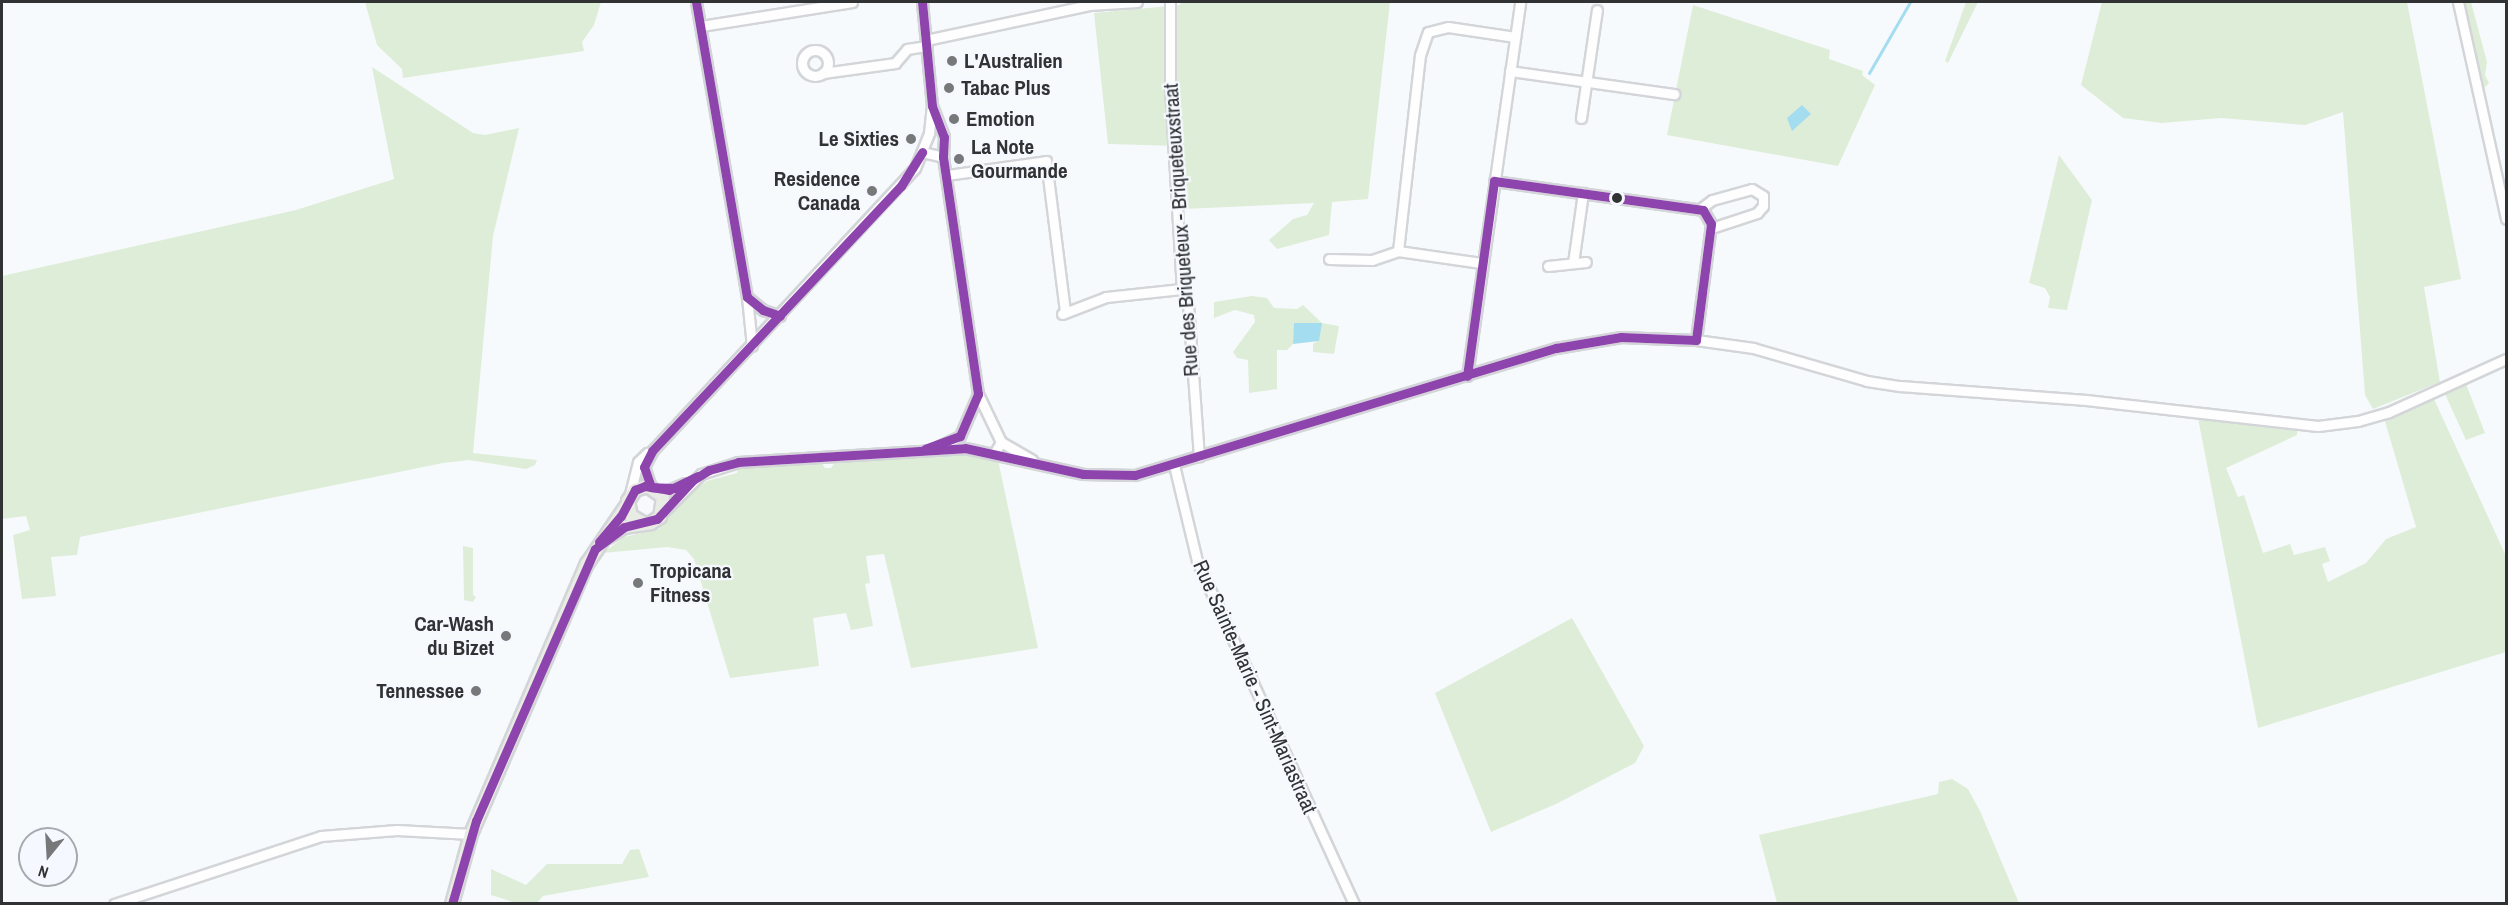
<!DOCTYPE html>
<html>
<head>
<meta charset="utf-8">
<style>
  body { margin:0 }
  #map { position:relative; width:2508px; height:905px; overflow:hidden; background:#f7fafd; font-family:"Archivo Narrow",sans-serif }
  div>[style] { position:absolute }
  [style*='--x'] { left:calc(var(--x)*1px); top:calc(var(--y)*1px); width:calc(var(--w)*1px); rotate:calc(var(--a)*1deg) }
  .green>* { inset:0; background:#deedd7 }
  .water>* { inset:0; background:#a4ddf0 }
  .stream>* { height:3px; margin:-1.5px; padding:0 1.5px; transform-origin:1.5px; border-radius:1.5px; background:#a4ddf0 }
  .roads { filter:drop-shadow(2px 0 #d3d5d8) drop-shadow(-2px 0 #d3d5d8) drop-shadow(0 2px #d3d5d8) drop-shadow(0 -2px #d3d5d8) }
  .minor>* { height:9px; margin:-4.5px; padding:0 4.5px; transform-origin:4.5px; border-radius:4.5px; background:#fefeff }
  .minor>.ring { margin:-4.5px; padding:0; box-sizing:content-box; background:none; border:9px solid #fefeff; border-radius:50% }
  .major>* { height:12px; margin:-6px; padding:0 6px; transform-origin:6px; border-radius:6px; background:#e9ece4 }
  .bus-1>* { height:9px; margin:-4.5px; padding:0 4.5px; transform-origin:4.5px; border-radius:4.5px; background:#8e44ad }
  .dots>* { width:16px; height:16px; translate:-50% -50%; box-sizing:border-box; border:3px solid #f5f9ff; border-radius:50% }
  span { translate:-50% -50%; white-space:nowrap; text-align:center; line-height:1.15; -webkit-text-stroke:4.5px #f5f9ff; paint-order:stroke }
  .poi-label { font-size:21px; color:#303234; font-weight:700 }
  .left { translate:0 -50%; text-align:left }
  .right { translate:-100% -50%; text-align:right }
  .street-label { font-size:21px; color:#303234 }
  .frame { position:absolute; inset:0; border:3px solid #303234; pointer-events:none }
  .north { position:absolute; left:18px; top:827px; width:60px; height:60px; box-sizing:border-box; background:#f5f9ff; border:2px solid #a6a9ae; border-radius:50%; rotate:198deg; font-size:16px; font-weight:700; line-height:24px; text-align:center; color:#303234 }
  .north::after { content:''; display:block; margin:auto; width:21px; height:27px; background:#76787a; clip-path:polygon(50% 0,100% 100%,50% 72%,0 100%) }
</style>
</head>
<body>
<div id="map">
  <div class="green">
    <i style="clip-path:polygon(365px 2px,601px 2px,594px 25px,582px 42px,584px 51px,403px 78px,402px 69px,377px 45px)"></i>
    <i style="clip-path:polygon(1181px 2px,1390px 2px,1368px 199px,1332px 202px,1329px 235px,1277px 249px,1269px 240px,1293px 219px,1307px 215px,1314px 203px,1184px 209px,1178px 146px,1108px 144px,1094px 13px,1180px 5px)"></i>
    <i style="clip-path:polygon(1966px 2px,1978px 2px,1948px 63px,1945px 61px)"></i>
    <i style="clip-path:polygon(2102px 2px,2407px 2px,2461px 279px,2424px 287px,2440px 382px,2373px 409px,2365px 395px,2343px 112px,2305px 125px,2221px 118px,2162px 123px,2123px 118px,2081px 85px)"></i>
    <i style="clip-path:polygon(2464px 2px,2471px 2px,2487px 62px,2485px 75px,2489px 83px,2484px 88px)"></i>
    <i style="clip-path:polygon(1693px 5px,1830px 50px,1829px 59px,1863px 71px,1862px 75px,1875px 85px,1838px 166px,1667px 135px)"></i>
    <i style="clip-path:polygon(372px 67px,473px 133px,485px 135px,519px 128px,493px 236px,473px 453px,537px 460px,535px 465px,526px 469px,469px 460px,443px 463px,80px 537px,77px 555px,51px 557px,56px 596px,22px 599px,13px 535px,30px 530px,26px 516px,2px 519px,2px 276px,296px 210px,394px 179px)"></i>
    <i style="clip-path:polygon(2059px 155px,2092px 200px,2067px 310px,2048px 308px,2050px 297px,2045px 288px,2029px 283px)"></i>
    <i style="clip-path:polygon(1252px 296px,1267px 298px,1274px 308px,1297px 309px,1303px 305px,1322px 323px,1339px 326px,1334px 354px,1313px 352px,1313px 344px,1319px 340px,1295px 323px,1293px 344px,1287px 350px,1277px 350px,1277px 389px,1249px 393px,1248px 360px,1237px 358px,1233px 352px,1255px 322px,1254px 315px,1235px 310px,1214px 318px,1214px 302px)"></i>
    <i style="clip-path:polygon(2466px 384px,2485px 433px,2466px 440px,2445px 394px)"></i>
    <i style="clip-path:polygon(2434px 399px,2506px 556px,2506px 652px,2258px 728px,2198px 418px,2297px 431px,2297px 435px,2226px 468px,2238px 497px,2244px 495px,2263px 553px,2290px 544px,2294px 555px,2325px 547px,2330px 561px,2322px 564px,2328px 582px,2366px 563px,2386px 539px,2416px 527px,2384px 418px)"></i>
    <i style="clip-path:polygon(960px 454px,998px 460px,1038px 648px,911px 668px,884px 554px,866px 556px,870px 583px,865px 584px,873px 626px,851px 630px,846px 613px,813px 618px,819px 666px,730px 678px,694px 559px,686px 550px,667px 547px,603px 553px,624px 537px,659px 529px,692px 492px,707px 481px,737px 473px,738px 467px,820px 460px,825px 468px,831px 468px,836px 461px)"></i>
    <i style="clip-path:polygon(463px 546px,473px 548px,473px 595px,476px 597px,473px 602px,464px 600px)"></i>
    <i style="clip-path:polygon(1572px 618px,1644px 746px,1635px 763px,1556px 804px,1491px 832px,1435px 693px)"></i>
    <i style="clip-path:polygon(1952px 779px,1968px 789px,1980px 811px,2019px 903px,1777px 903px,1759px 835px,1938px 794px,1939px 782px)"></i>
    <i style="clip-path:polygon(639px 849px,649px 877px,543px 896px,537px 903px,516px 903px,491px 895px,491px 869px,526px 885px,547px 864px,622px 864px,630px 850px)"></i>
  </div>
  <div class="water">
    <i style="clip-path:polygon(1802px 105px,1811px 114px,1792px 131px,1787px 118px)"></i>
    <i style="clip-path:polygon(1294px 323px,1322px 323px,1319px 341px,1293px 344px)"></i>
  </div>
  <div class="stream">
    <i style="--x:1869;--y:73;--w:82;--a:-60"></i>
  </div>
  <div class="roads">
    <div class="minor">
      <i style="--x:696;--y:2;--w:299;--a:80.2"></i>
      <i style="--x:747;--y:297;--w:49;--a:84.2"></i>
      <i style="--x:1170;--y:2;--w:87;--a:90"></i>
      <i style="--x:1170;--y:89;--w:200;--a:86.6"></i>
      <i style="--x:1182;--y:289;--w:16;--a:68"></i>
      <i style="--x:1188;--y:304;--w:153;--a:85.9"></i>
      <i style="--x:2458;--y:2;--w:222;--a:77.5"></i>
      <i style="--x:701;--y:26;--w:153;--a:-9"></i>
      <i style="--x:926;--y:40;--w:167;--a:-12.1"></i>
      <i style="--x:1089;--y:5;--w:48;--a:-3.6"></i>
      <i class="ring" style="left:802px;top:50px;width:17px;height:17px"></i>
      <i style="--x:1510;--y:71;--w:166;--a:8"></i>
      <i style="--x:823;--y:73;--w:73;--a:-7.9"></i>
      <i style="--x:895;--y:63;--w:18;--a:-49"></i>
      <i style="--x:907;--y:49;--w:20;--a:-9"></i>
      <i style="--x:933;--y:108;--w:31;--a:69"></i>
      <i style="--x:944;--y:137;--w:20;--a:93"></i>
      <i style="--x:943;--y:157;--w:240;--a:81.6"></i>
      <i style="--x:978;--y:394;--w:53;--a:64.4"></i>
      <i style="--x:1001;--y:442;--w:14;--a:120"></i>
      <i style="--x:1581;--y:118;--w:109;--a:-81.6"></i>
      <i style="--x:922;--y:152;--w:22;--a:13"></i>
      <i style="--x:947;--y:175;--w:100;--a:-8"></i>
      <i style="--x:1046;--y:161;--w:152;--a:82.8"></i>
      <i style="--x:1494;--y:181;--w:211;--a:7.9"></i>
      <i style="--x:1703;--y:210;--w:16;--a:60"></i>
      <i style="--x:1711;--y:224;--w:117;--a:97.4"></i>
      <i style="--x:1700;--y:209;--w:15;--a:-37"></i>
      <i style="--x:1712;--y:200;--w:41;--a:-15.4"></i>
      <i style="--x:1752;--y:189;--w:13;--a:32"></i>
      <i style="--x:1763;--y:196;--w:10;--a:90"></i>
      <i style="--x:1763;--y:206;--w:9;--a:131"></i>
      <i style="--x:1757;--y:213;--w:48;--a:161.9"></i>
      <i style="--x:1398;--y:251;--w:84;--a:8.2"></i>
      <i style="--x:1329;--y:259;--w:43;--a:1.3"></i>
      <i style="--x:1372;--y:260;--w:28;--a:-19"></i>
      <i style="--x:1398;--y:251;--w:197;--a:-83.6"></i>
      <i style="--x:1420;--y:55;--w:24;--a:-71"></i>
      <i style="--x:1428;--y:32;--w:21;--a:-14"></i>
      <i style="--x:1448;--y:27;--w:68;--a:8.5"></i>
      <i style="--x:1573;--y:263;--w:71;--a:-81.9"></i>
      <i style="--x:1548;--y:266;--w:38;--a:-6"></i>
      <i style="--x:747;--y:297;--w:21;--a:39"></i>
      <i style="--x:763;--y:310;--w:18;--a:19"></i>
      <i style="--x:1062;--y:314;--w:47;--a:-21.1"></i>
      <i style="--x:1106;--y:297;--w:76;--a:-6"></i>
      <i style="--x:1467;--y:376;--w:378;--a:-81.9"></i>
      <i style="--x:1001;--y:442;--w:36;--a:30"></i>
      <i style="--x:939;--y:446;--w:23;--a:-25"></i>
      <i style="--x:960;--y:436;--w:46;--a:-66.8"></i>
      <i style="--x:1174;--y:465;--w:99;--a:76.5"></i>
      <i style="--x:1197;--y:561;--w:377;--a:65.4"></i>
      <i style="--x:651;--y:487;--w:21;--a:-109"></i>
      <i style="--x:644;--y:467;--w:18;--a:-63"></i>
      <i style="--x:652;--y:451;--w:386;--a:-47.1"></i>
      <i style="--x:915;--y:168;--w:38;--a:-68"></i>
      <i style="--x:929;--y:133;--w:27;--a:-84"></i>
      <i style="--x:932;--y:106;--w:104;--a:-95.5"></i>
      <i style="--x:657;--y:490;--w:12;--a:0"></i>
      <i style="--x:669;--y:490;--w:17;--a:-24"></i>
      <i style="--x:630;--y:494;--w:33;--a:-76"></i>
      <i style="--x:638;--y:462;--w:13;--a:-45"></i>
      <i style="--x:662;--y:513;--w:55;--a:-45"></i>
      <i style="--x:701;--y:474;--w:39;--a:-18"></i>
      <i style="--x:738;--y:462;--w:227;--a:-3.5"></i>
      <i style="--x:965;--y:448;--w:121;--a:12.4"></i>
      <i style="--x:1083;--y:474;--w:52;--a:1.1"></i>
      <i style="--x:1135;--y:475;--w:440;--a:-16.8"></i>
      <i style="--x:1556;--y:348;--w:66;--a:-9.6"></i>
      <i style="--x:1621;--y:337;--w:75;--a:2.3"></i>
      <i style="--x:1696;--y:340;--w:58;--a:8"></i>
      <i style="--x:1753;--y:348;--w:119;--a:16.1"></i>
      <i style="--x:1867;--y:381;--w:33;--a:9"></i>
      <i style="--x:1900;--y:386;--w:187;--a:4.3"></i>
      <i style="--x:2086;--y:400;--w:233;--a:6.4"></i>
      <i style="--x:2318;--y:426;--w:40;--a:-7.1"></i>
      <i style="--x:2358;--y:421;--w:32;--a:-16"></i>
      <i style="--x:2389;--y:412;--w:128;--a:-24.4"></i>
      <i style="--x:114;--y:904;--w:218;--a:-18.2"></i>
      <i style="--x:321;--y:836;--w:76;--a:-4.5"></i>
      <i style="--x:397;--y:830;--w:74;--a:3.1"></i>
    </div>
    <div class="major">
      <i style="--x:608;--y:537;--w:19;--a:-32"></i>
      <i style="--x:624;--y:527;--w:27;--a:-8"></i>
      <i style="--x:651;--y:523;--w:11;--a:-34"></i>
      <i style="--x:660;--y:517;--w:20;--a:-81"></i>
      <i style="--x:663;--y:497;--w:19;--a:-144"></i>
      <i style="--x:648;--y:486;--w:14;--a:163"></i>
      <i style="--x:635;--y:490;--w:13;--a:122"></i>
      <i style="--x:628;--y:501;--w:15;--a:79"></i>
      <i style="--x:631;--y:516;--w:14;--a:30"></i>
      <i style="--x:452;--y:904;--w:73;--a:-74.8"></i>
      <i style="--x:471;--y:834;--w:294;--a:-66.8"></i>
      <i style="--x:587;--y:564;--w:71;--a:-55.9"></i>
    </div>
  </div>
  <div class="bus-1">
    <i style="--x:696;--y:2;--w:299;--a:80.2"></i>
    <i style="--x:747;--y:297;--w:21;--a:39"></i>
    <i style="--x:763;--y:310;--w:18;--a:19"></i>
    <i style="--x:922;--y:2;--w:104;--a:84.5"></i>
    <i style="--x:932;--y:106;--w:33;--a:69"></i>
    <i style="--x:944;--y:137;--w:20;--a:93"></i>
    <i style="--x:943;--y:157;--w:240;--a:81.6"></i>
    <i style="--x:978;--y:394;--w:46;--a:113.2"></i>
    <i style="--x:960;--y:436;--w:37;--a:160"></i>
    <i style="--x:1494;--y:181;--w:211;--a:7.9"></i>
    <i style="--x:1703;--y:210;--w:16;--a:60"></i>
    <i style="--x:1711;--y:224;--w:117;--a:97.4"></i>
    <i style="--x:1467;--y:376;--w:197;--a:-82.1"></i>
    <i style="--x:675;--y:488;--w:24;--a:-178"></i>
    <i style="--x:651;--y:487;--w:21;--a:-109"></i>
    <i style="--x:644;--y:467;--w:18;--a:-63"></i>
    <i style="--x:652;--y:451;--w:364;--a:-46.8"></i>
    <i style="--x:901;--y:186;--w:40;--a:-58"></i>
    <i style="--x:599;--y:542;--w:34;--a:-50"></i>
    <i style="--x:621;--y:516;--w:30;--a:-62"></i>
    <i style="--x:635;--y:490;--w:11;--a:-22"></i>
    <i style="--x:645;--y:486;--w:24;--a:9"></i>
    <i style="--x:669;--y:490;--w:32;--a:-26"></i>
    <i style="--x:452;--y:904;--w:86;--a:-73.9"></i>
    <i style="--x:476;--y:821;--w:297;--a:-66.4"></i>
    <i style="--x:595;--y:549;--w:36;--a:-37"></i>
    <i style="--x:624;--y:527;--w:34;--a:-14"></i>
    <i style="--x:657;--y:519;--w:53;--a:-47.3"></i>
    <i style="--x:693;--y:480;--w:19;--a:-32"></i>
    <i style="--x:709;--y:470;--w:30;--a:-15"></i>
    <i style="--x:738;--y:462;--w:227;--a:-3.5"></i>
    <i style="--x:965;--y:448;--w:121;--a:12.4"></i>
    <i style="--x:1083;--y:474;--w:52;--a:1.1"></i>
    <i style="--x:1135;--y:475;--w:440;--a:-16.8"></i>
    <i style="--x:1556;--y:348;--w:66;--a:-9.6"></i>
    <i style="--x:1621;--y:337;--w:75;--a:2.3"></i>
  </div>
  <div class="dots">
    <i style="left:952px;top:61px;background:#76787a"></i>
    <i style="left:949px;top:88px;background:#76787a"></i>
    <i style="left:954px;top:119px;background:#76787a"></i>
    <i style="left:911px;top:139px;background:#76787a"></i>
    <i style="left:959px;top:159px;background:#76787a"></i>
    <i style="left:872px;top:191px;background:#76787a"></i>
    <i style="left:1617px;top:198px;background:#303234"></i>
    <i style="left:638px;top:583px;background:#76787a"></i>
    <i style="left:506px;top:636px;background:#76787a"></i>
    <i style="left:476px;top:691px;background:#76787a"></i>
  </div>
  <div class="poi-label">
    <span class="left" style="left:964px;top:61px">L'Australien</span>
    <span class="left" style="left:961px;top:88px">Tabac Plus</span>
    <span class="left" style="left:966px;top:119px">Emotion</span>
    <span class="right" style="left:899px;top:139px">Le Sixties</span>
    <span class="left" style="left:971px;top:159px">La Note<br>Gourmande</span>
    <span class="right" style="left:860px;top:191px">Residence<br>Canada</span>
    <span class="left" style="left:650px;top:583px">Tropicana<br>Fitness</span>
    <span class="right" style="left:494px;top:636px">Car-Wash<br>du Bizet</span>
    <span class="right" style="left:464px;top:691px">Tennessee</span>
  </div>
  <div class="street-label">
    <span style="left:1181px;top:230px;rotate:-94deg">Rue des Briqueteux - Briqueteuxstraat</span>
    <span style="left:1255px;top:687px;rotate:66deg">Rue Sainte-Marie - Sint-Mariastraat</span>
  </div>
  <div class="frame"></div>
  <div class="north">N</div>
</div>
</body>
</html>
